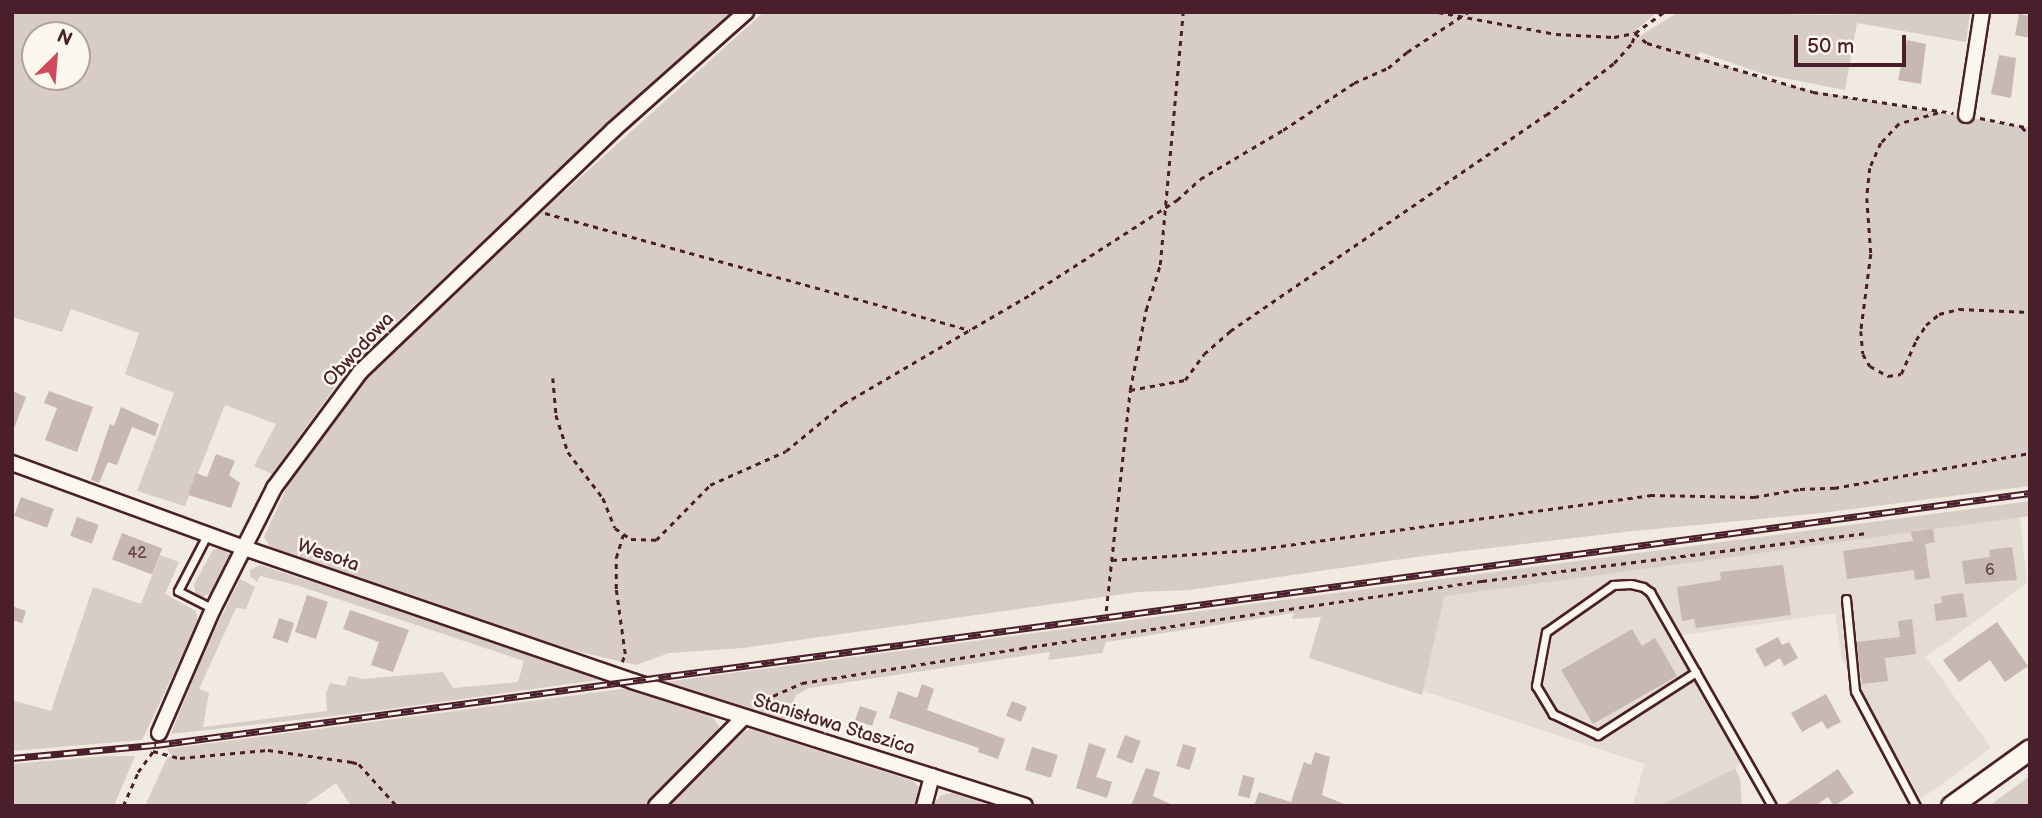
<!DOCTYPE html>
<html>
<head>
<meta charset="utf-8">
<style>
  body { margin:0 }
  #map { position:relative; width:2042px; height:818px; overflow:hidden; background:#f0eae0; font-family:"Balsamiq Sans",sans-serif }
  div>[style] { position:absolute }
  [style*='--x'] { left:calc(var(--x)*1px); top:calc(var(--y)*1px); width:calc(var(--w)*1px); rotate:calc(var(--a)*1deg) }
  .built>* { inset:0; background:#e4dbd2 }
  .green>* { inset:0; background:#d8ccc6 }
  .building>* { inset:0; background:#c8b8b3; transform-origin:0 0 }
  .path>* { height:2.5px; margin-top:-1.25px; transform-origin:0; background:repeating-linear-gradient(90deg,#4a1f2b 0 5px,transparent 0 10px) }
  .roads { filter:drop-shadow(2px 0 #4a1f2b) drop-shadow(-2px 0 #4a1f2b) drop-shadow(0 2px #4a1f2b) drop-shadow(0 -2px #4a1f2b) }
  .service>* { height:7px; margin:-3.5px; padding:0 3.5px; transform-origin:3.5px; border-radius:3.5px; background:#fbf7ec }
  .minor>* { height:14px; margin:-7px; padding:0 7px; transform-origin:7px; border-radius:7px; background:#fbf7ec }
  .secondary>* { height:19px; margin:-9.5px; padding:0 9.5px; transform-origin:9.5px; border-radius:9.5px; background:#fbf7ec }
  .rail>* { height:7px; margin-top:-3.5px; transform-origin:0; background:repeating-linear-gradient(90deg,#fbf7ec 0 13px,#4a1f2b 0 26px); box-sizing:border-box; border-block:2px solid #4a1f2b }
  span { translate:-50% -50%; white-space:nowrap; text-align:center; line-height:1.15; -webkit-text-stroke:5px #fbf7ec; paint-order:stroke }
  .number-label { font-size:16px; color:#6a454d }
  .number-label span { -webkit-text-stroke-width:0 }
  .street-label { font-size:19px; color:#4a1f2b }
  .frame { position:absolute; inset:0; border:14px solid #4a1f2b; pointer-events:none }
  .north { position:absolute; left:21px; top:21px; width:70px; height:70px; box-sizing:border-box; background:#fbf7ec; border:2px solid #b4a19f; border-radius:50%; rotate:25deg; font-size:19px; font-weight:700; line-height:28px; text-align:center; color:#4a1f2b }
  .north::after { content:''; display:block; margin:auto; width:24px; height:32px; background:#d1495b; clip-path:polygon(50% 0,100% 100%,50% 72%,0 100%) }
  .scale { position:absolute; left:1794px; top:35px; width:112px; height:32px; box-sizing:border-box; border:4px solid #4a1f2b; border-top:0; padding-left:9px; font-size:21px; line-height:24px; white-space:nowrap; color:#4a1f2b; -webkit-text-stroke:5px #fbf7ec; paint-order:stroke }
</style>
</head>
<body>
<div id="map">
  <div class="built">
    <i style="clip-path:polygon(2020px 517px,2027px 583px,1926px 657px,1991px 748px,1921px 799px,1842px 659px,1835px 613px,1676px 636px,1746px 757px,1738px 766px,1659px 806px,1632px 806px,1645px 764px,1423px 691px,1444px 597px,1447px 596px)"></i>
  </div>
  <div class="green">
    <i style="clip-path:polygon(evenodd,12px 12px,732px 12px,392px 326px,346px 372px,272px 474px,254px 466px,276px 424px,225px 405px,185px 506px,137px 491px,174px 393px,125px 374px,139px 333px,71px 309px,62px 332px,12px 317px,12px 12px,35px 35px,77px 35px,77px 77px,35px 77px,35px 35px)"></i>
    <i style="clip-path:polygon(764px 12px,1657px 12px,1635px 31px,1640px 36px,1678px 12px,1823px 15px,1970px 12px,1966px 42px,1857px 23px,1845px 90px,1764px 74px,1700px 52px,1696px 56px,1763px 79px,1812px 91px,2030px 128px,2030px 486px,1822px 513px,1624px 532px,1423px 556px,1189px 590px,1138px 592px,743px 648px,669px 653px,636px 665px,576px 651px,286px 556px,270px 547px,264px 537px,291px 478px,359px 385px,494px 255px)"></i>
    <i style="clip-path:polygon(2030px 501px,2030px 516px,1447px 596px,1444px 598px,1422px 695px,1309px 658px,1321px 617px,1292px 619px,1294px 613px,1106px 642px,1102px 653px,1048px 660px,1050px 652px,809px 688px,796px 695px,785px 721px,665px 682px)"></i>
    <i style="clip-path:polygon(220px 548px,229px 554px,230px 560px,214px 591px,202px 597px,195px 593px,194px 584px,213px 550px)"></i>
    <i style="clip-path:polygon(160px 555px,179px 562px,165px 594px,196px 611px,198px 622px,142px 740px,12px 751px,12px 700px,51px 711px,93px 587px,141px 604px)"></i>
    <i style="clip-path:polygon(260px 565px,601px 676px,604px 679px,368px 712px,171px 734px,203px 654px,240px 579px,255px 587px,246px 609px,236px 608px,199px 689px,209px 693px,203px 727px,327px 711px,326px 693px,330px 683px,345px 686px,349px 676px,363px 679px,443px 672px,453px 688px,518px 682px,524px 661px,296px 585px,260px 576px,257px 582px,250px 576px,250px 570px)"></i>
    <i style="clip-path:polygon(630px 688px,705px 713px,714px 719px,719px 727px,715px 739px,646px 806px,351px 806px,336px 783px,303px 806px,145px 806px,167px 758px,172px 756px,167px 749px)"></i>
    <i style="clip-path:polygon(750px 729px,913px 781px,919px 787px,918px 806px,666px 806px,744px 732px)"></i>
    <i style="clip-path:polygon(107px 756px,135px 756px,114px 806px,12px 806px,12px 764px)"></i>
    <i style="clip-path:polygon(1735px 768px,1740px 779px,1742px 806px,1659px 806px)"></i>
    <i style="clip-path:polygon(2030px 776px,2030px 806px,1989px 806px)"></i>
    <i style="clip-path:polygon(953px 793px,992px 806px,932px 806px,941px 795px)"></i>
  </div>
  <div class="building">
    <i style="clip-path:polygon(2019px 14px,2030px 16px,2030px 38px,2015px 35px)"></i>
    <i style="clip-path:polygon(1907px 40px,1926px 44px,1921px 84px,1898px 80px)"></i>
    <i style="clip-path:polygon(1999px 55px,2016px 58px,2011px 98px,1991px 94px)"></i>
    <i style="clip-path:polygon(12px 391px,26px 397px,13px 431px,12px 431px)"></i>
    <i style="clip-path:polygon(49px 391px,93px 407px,77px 452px,45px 440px,57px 408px,44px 403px)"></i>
    <i style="clip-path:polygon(121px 407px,159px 424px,155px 436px,132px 427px,117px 465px,108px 462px,99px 483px,91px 480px,110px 424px,114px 426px)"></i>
    <i style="clip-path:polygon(216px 454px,235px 461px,229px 475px,240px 483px,231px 508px,188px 495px,196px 473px,207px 477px)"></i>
    <i style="left:21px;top:497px;width:35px;height:20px;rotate:20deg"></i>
    <i style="left:77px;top:517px;width:23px;height:20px;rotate:20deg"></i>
    <i style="clip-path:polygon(1933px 529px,1935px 542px,1925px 544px,1930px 578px,1915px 580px,1914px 570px,1847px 579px,1843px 551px,1913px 541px,1911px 532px)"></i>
    <i style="left:122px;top:533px;width:43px;height:28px;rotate:21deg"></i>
    <i style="clip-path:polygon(2012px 547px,2017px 580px,1965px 584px,1962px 561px,1990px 557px,1989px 550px)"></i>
    <i style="clip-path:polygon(1783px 565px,1791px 615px,1696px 628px,1694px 619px,1682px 621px,1677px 587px,1721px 580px,1720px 572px)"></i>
    <i style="clip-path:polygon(1963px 593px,1967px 617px,1936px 621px,1934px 604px,1942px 603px,1941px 596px)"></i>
    <i style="left:307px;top:595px;width:22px;height:39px;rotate:18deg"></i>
    <i style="clip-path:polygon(12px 606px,26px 611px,22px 623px,12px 620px)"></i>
    <i style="clip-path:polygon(350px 610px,409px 630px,393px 672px,371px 665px,379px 642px,343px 629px)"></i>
    <i style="left:279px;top:618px;width:16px;height:21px;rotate:18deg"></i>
    <i style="clip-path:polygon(1912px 619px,1916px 654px,1885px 658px,1888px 681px,1862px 684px,1856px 642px,1900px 637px,1898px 621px)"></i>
    <i style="clip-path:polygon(1997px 622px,2028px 666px,2005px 682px,1990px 660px,1959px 682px,1943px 660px)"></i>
    <i style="clip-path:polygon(1632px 629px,1642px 646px,1655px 638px,1677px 676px,1593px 724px,1561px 670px)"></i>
    <i style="clip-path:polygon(1778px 637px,1782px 645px,1789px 642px,1798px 658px,1784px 666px,1780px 658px,1765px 667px,1755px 649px)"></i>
    <i style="clip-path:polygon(922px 684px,934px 689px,927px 710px,1005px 739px,998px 759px,978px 752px,979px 748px,889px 718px,898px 691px,917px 698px)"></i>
    <i style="clip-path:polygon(1826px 694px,1841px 722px,1827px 729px,1822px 721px,1802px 732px,1791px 713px)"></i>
    <i style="left:1012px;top:701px;width:16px;height:16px;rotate:22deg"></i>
    <i style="left:860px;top:706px;width:18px;height:15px;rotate:19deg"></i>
    <i style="left:1125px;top:735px;width:17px;height:24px;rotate:21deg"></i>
    <i style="clip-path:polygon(1089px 743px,1106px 749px,1096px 777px,1112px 782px,1107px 798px,1076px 788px)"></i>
    <i style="left:1183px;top:744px;width:14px;height:23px;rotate:17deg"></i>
    <i style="left:1032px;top:747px;width:27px;height:24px;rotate:17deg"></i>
    <i style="clip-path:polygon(1315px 752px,1330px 757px,1322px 795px,1349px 806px,1254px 806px,1259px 792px,1291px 802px,1304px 762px,1311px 765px)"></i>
    <i style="clip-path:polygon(1146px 768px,1160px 772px,1153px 796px,1175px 806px,1131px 806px)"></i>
    <i style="clip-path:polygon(1838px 769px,1854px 793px,1834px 806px,1828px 797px,1815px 806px,1783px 806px)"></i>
    <i style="left:1243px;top:775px;width:12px;height:21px;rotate:14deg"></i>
  </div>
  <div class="path">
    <i style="--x:1438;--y:12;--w:120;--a:10.6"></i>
    <i style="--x:1556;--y:34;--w:58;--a:3"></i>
    <i style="--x:1614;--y:37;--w:21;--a:-11"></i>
    <i style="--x:1635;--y:33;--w:36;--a:-36"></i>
    <i style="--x:1938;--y:113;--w:41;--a:164.2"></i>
    <i style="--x:1899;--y:124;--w:26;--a:133"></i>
    <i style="--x:1881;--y:143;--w:27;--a:114"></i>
    <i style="--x:1870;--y:168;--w:30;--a:96"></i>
    <i style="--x:1867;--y:198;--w:56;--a:85.9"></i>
    <i style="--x:1871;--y:254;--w:78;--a:97.4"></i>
    <i style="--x:1861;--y:331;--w:23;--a:85"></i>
    <i style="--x:1863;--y:354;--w:14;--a:60"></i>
    <i style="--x:1870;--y:366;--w:21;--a:29"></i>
    <i style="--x:1888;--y:376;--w:13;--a:-9"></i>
    <i style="--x:1901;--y:374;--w:37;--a:-66"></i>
    <i style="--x:1916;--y:340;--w:18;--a:-56"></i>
    <i style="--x:1926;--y:325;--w:17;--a:-40"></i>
    <i style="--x:1939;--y:314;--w:21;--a:-14"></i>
    <i style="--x:1959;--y:309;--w:71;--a:2.4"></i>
    <i style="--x:1980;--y:118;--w:51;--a:11.3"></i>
    <i style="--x:2022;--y:127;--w:12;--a:48"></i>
    <i style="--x:545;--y:213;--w:441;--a:15.4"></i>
    <i style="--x:553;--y:378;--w:37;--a:85"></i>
    <i style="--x:556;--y:415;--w:39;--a:72"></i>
    <i style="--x:568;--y:452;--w:58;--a:52.7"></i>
    <i style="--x:603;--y:498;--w:32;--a:68"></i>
    <i style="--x:615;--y:528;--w:19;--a:35"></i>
    <i style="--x:631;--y:539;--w:25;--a:2"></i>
    <i style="--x:656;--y:540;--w:77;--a:-45.5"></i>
    <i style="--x:710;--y:485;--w:83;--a:-24.1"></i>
    <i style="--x:786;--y:451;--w:74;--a:-39.5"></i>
    <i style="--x:843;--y:404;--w:218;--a:-30.3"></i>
    <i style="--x:1031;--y:294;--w:174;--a:-32.8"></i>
    <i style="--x:1177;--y:200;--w:31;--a:-42"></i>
    <i style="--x:1200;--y:179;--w:96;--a:-30.6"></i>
    <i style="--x:1283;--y:130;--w:85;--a:-33.5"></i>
    <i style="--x:1354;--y:83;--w:37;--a:-24"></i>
    <i style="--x:1388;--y:68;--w:25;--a:-40"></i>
    <i style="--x:1407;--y:52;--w:73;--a:-33.3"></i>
    <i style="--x:1130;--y:390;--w:56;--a:-10.3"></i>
    <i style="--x:1185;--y:380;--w:32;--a:-54"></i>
    <i style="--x:1204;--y:354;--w:35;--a:-41"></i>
    <i style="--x:1230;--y:331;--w:383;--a:-34.4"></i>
    <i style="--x:1546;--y:115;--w:86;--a:-37.4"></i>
    <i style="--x:1614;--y:63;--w:27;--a:-48"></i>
    <i style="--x:1632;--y:43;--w:10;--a:-73"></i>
    <i style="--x:1635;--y:33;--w:16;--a:40"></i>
    <i style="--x:1647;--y:43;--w:173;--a:16.4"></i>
    <i style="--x:1813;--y:92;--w:142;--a:8.5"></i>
    <i style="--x:1112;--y:560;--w:139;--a:-4.1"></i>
    <i style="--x:1251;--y:550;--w:403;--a:-7.8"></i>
    <i style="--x:1650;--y:495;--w:104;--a:1.1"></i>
    <i style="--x:1754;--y:497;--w:47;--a:-9.9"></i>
    <i style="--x:1800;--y:489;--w:34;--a:-2"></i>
    <i style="--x:1834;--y:488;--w:199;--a:-10.1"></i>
    <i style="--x:1106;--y:611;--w:222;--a:-83.8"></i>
    <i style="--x:1130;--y:390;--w:82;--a:-78.7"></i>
    <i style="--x:1146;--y:310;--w:47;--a:-72.7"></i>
    <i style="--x:1160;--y:265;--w:254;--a:-84.8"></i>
    <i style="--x:622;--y:662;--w:9;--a:-69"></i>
    <i style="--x:625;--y:654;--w:66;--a:-97.9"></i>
    <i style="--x:616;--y:589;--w:31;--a:-90"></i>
    <i style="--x:616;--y:558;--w:24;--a:-73"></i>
    <i style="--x:755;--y:704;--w:51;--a:-24.1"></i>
    <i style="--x:802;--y:683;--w:223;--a:-9"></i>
    <i style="--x:1022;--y:648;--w:465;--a:-8.3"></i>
    <i style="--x:1482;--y:581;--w:388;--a:-7.1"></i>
    <i style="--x:153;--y:751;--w:28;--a:15"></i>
    <i style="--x:180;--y:758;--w:88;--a:-5.2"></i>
    <i style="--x:268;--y:750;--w:85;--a:8.1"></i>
    <i style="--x:352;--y:762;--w:7;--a:16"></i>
    <i style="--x:359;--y:764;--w:57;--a:47.9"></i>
    <i style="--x:123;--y:806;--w:37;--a:-66"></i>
    <i style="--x:138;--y:772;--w:26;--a:-54"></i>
  </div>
  <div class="roads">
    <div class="service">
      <i style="--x:207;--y:535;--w:63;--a:117.4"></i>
      <i style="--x:178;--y:591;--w:39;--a:27"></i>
      <i style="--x:1846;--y:599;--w:92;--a:84.4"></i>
      <i style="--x:1855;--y:691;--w:130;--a:62.1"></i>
      <i style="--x:1696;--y:672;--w:117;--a:147.3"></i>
      <i style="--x:1598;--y:735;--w:50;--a:-155"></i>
      <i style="--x:1553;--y:714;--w:33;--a:-121"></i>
      <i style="--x:1536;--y:686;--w:55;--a:-79.5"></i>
      <i style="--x:1546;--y:632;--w:82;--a:-35"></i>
      <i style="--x:1613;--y:585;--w:18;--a:-3"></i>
      <i style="--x:1631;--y:584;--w:12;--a:14"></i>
      <i style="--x:1643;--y:587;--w:9;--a:36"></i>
      <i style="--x:1650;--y:592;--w:246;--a:60.3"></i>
    </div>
    <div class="minor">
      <i style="--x:1966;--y:115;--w:104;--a:-81.2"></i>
      <i style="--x:12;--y:463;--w:247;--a:20.1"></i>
      <i style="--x:244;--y:548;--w:410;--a:18.9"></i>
      <i style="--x:632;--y:681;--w:412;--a:17.6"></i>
      <i style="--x:159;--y:733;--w:135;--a:-66.5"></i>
      <i style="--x:213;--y:609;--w:136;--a:-63.2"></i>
      <i style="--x:274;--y:488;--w:144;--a:-53.4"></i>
      <i style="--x:360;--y:372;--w:350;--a:-43.7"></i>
      <i style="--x:613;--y:130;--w:178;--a:-41.6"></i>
      <i style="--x:656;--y:806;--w:125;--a:-45.3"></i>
      <i style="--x:924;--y:806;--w:31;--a:-75"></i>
    </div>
    <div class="secondary">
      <i style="--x:1951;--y:806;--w:97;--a:-35.8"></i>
    </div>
  </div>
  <div class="rail">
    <i style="--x:12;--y:758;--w:145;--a:-5.2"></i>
    <i style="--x:156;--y:745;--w:1891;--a:-7.66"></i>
  </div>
  <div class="number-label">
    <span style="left:137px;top:554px">42</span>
    <span style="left:1990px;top:571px">6</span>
  </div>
  <div class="street-label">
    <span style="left:359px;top:350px;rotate:-47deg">Obwodowa</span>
    <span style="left:328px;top:556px;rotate:19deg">Wesoła</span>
    <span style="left:834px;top:725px;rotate:17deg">Stanisława Staszica</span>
  </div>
  <div class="frame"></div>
  <div class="north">N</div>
  <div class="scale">50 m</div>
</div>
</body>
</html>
